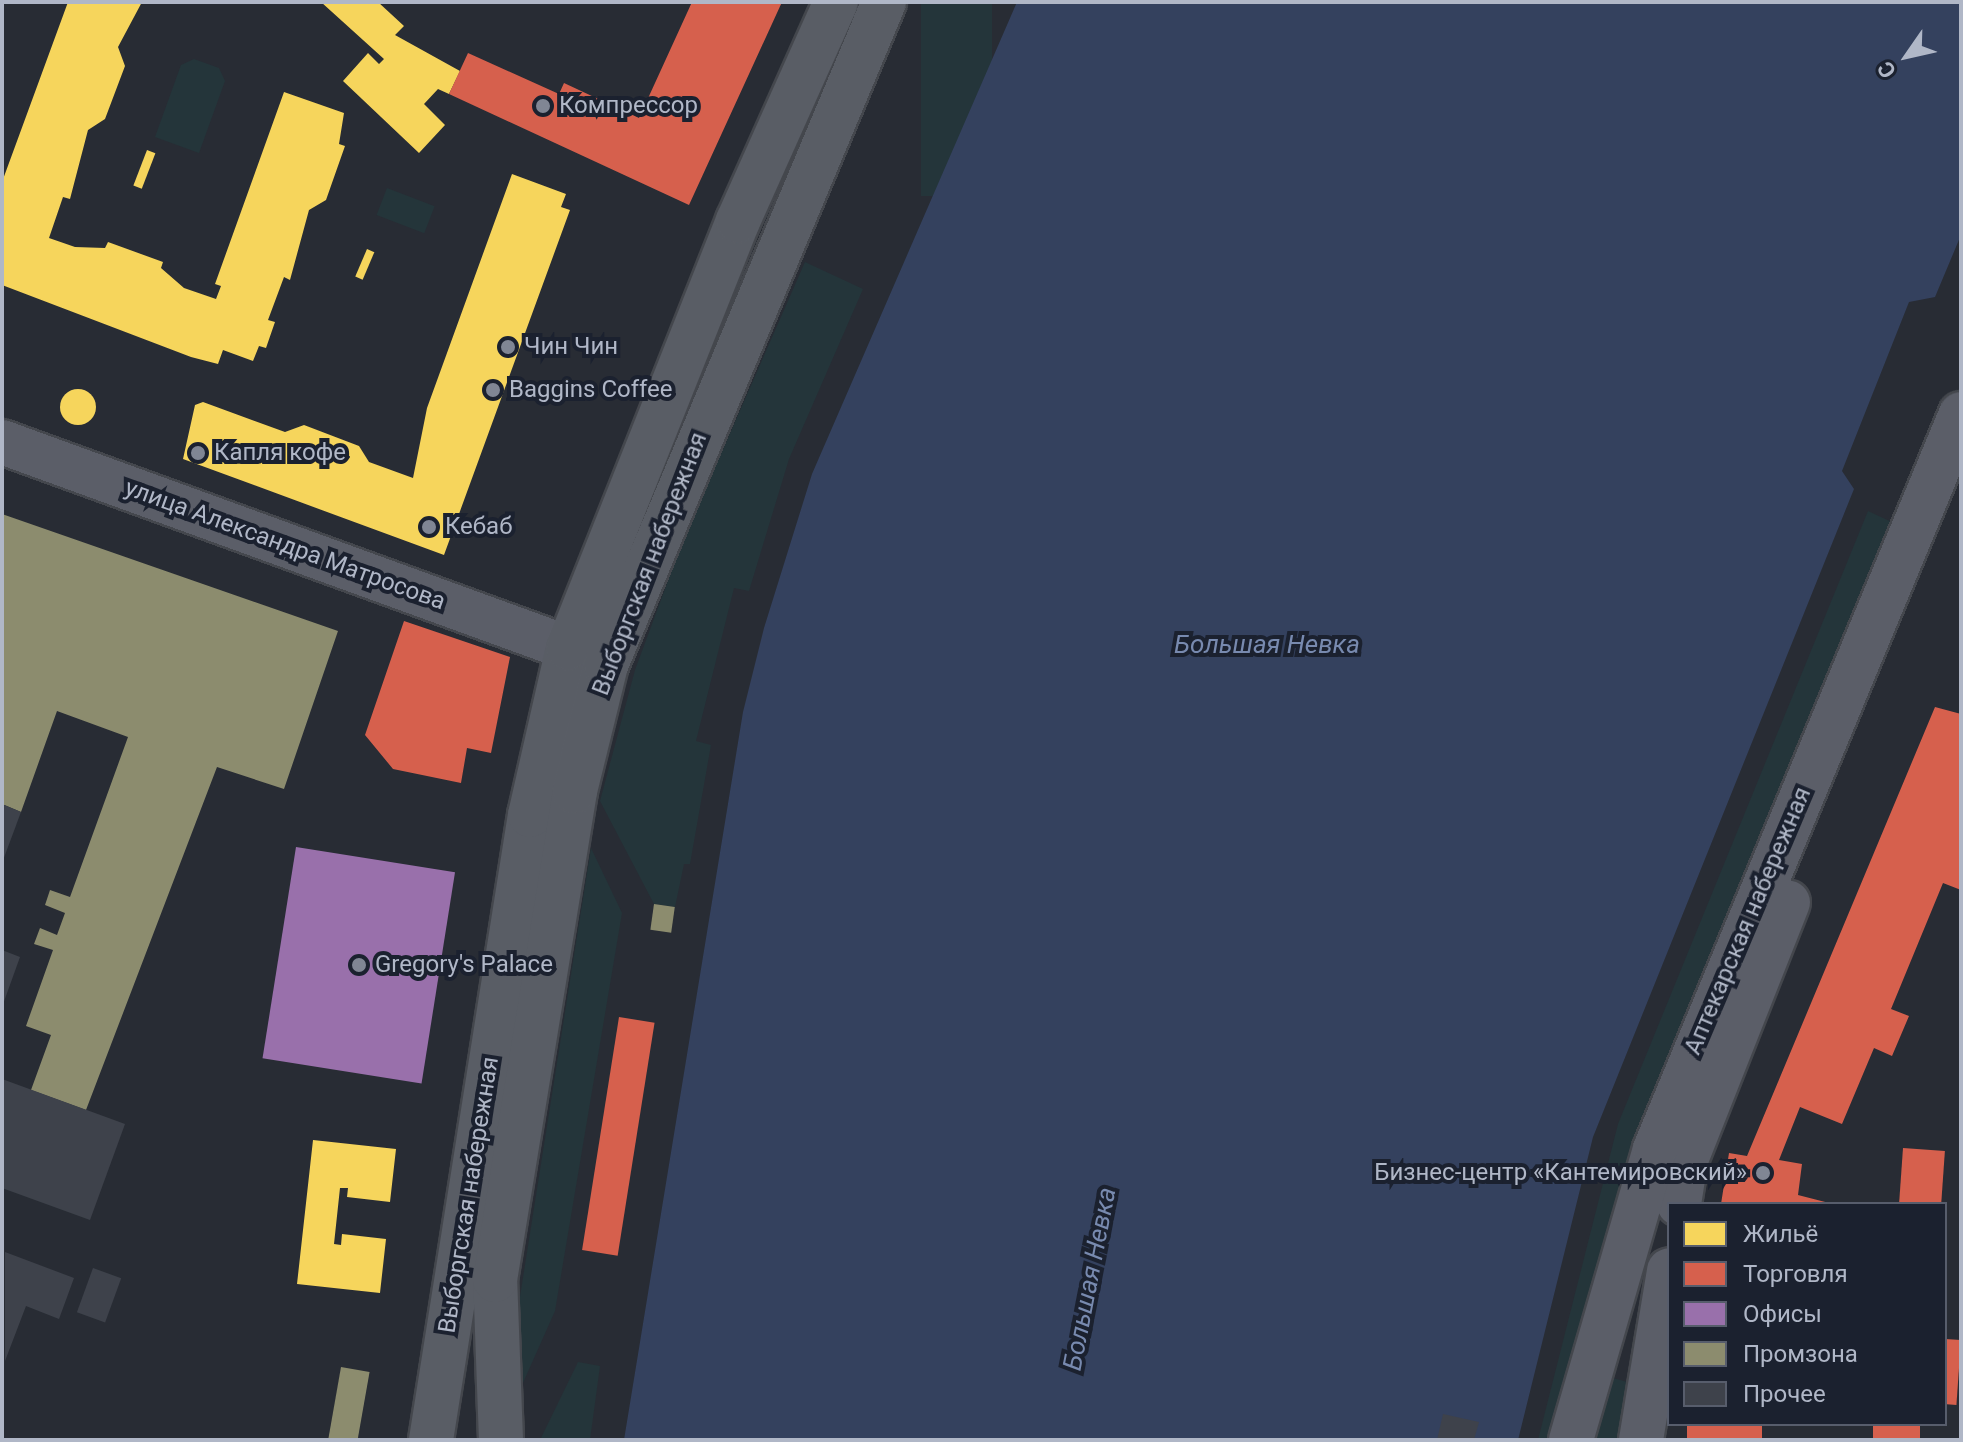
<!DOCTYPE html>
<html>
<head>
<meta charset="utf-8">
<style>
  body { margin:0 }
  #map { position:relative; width:1963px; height:1442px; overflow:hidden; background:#282c34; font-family:Roboto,sans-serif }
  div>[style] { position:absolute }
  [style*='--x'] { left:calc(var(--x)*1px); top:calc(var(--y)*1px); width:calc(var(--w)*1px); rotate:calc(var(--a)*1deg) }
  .green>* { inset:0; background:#24353a; transform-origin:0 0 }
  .water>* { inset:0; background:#34415e }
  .homes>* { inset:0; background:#f6d55c; transform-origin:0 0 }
  .round { border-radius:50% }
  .shops>* { inset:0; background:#d6604d; transform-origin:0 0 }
  .offices>* { inset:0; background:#9970ab; transform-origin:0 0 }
  .industry>* { inset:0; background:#8c8c6e; transform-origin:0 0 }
  .building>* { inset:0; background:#3e424b; transform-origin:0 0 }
  .roads { filter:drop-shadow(2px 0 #44474d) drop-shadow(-2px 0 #44474d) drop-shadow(0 2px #44474d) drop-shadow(0 -2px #44474d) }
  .secondary>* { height:44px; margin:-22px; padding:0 22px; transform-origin:22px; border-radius:22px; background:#5b5e68 }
  .primary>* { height:44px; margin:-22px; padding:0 22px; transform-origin:22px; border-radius:22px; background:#595d65 }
  .dots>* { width:22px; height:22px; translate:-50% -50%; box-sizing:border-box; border:4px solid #1b212f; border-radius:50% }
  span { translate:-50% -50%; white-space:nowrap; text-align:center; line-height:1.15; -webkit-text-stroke:8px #1b212f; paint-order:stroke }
  .poi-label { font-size:24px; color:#b0b7c7 }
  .left { translate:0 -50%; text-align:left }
  .right { translate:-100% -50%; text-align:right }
  .street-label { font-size:24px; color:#b0b7c7 }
  .water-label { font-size:26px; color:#788aaf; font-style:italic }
  .frame { position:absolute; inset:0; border:4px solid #b0b7c7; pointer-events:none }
  .legend { position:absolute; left:1667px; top:1202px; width:280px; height:224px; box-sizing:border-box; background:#1b212f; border:2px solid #575d6c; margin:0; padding:10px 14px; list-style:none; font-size:24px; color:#b0b7c7 }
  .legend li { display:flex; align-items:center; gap:16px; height:40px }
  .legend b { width:40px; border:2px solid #575d6c }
  .north { position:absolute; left:1867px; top:16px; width:80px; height:80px; -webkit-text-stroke:6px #1b212f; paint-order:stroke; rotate:236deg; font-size:22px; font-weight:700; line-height:32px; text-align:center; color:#b0b7c7 }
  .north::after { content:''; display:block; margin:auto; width:28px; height:36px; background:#b0b7c7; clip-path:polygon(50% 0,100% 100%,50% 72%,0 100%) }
</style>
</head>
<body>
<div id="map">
  <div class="green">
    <i style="left:921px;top:2px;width:71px;height:194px"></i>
    <i style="clip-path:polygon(194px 59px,219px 68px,225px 81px,199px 153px,155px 137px,181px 65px)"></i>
    <i style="left:387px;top:188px;width:51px;height:29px;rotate:21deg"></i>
    <i style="clip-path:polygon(805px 262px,863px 289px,789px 459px,749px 591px,734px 588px,696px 741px,711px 745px,690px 864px,684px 864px,675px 907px,654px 904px,600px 801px,635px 670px,682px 543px)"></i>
    <i style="clip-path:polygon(1868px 511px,1896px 524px,1554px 1440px,1538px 1440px,1618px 1124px)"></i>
    <i style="clip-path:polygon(591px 848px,622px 913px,555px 1311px,510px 1412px,509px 1366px)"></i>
    <i style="clip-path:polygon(578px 1362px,600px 1366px,590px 1440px,540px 1440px)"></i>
    <i style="clip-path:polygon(1609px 1377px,1631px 1383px,1625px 1440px,1589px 1440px)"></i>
  </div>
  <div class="water">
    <i style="clip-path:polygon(1017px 2px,1961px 2px,1961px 235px,1935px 297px,1909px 302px,1842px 471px,1854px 489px,1593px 1137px,1518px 1440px,624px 1440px,743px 712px,764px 628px,812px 474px)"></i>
  </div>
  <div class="homes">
    <i style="clip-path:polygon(68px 2px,142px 2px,118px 47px,125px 66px,105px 119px,88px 130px,70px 199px,63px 197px,49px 238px,75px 247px,105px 248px,108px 242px,163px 262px,161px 268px,184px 288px,216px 299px,221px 286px,215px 284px,284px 92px,344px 113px,339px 144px,345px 146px,326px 200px,309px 210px,290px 280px,284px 277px,268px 320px,275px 322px,266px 348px,259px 346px,253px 361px,223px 350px,218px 364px,191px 357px,2px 285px,2px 182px)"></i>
    <i style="clip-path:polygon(321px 2px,378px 2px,404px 26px,395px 35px,460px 71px,449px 94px,438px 89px,424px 104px,445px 125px,419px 153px,343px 81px,368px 53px,379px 64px,384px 59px)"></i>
    <i style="left:147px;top:150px;width:9px;height:38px;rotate:21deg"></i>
    <i style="clip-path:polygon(512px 174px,566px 194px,561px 207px,570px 210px,444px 555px,183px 459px,195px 405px,203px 402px,285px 432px,304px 425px,359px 446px,369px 462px,413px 478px,427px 408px)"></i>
    <i style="left:367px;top:249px;width:8px;height:30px;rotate:23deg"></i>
    <i class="round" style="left:60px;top:389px;width:36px;height:36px"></i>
    <i style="clip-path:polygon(313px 1140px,396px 1149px,390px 1202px,347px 1197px,348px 1188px,340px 1188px,334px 1244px,341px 1245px,342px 1234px,386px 1239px,380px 1293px,297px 1284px)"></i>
  </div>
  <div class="shops">
    <i style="clip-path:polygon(692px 2px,782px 2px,689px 205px,449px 94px,468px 53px,559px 94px,564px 83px,639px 118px)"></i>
    <i style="clip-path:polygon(404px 621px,510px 657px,491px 753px,467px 748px,461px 783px,393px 769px,365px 735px)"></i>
    <i style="clip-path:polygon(1935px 707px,1961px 714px,1961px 890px,1943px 883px,1891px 1009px,1909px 1016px,1892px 1056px,1874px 1048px,1842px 1124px,1800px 1107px,1779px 1160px,1802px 1164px,1798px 1195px,1833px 1204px,1721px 1204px,1729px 1153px,1747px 1156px)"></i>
    <i style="left:619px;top:1017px;width:36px;height:236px;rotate:9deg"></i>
    <i style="left:1903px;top:1148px;width:42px;height:56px;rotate:4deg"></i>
    <i style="left:1945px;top:1339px;width:16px;height:65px;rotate:4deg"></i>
    <i style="left:1687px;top:1424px;width:75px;height:16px"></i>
    <i style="left:1873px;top:1424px;width:47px;height:16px"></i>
  </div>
  <div class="offices">
    <i style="left:296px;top:847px;width:161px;height:214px;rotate:9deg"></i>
  </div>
  <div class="industry">
    <i style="clip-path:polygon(2px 514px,338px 631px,284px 789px,217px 767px,86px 1110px,31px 1090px,51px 1035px,26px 1026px,53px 950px,34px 944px,40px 928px,57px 935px,65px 913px,45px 905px,50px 890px,70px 897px,128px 737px,57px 711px,21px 812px,2px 804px)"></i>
    <i style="left:654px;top:904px;width:21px;height:26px;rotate:8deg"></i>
    <i style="left:341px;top:1367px;width:29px;height:74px;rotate:10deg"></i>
  </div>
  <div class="building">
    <i style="clip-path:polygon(2px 804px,21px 812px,2px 863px)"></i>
    <i style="clip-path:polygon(2px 950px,20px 957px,2px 1007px)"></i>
    <i style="clip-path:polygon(2px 1079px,125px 1124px,90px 1220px,2px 1188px)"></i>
    <i style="clip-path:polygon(5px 1252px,74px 1278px,59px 1319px,26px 1306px,5px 1361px)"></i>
    <i style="left:93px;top:1268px;width:30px;height:47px;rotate:20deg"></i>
    <i style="clip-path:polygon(1443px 1414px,1479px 1422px,1474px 1440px,1437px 1440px)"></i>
  </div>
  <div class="roads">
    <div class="secondary">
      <i style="--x:2;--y:442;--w:602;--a:20"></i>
      <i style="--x:1679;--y:1204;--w:45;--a:-81"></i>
      <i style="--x:1686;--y:1160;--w:277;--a:-68.4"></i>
      <i style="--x:1571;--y:1440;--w:303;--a:-73.9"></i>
      <i style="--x:1655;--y:1149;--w:796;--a:-67.4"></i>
      <i style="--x:1641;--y:1440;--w:172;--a:-80.6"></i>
    </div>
    <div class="primary">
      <i style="--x:431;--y:1440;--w:633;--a:-81"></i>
      <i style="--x:530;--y:815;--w:171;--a:-77.2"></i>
      <i style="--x:568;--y:648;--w:460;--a:-68.3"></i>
      <i style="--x:738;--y:221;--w:240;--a:-65.9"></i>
      <i style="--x:501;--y:1440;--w:160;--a:-92.1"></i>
      <i style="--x:495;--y:1280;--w:496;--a:-80.7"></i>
      <i style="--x:575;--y:791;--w:130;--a:-76.2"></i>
      <i style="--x:606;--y:665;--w:719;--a:-67.25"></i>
    </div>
  </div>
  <div class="dots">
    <i style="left:543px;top:106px;background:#808694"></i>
    <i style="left:508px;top:347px;background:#808694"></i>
    <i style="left:493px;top:390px;background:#808694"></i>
    <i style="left:198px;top:453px;background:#808694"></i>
    <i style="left:429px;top:527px;background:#808694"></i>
    <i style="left:359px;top:965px;background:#808694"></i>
    <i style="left:1763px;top:1173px;background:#808694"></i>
  </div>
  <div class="poi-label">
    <span class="left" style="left:559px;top:106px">Компрессор</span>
    <span class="left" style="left:524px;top:347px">Чин Чин</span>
    <span class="left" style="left:509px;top:390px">Baggins Coffee</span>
    <span class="left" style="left:214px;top:453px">Капля кофе</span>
    <span class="left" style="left:445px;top:527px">Кебаб</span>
    <span class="left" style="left:375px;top:965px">Gregory's Palace</span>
    <span class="right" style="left:1747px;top:1173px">Бизнес-центр «Кантемировский»</span>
  </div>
  <div class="street-label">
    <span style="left:285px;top:545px;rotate:20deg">улица Александра Матросова</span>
    <span style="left:650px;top:564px;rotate:-69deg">Выборгская набережная</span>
    <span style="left:1748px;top:921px;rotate:-67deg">Аптекарская набережная</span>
    <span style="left:469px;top:1195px;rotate:-81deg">Выборгская набережная</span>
  </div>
  <div class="water-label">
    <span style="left:1267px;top:645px">Большая Невка</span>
    <span style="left:1090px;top:1279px;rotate:-79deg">Большая Невка</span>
  </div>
  <div class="frame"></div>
  <ul class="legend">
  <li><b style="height:22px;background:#f6d55c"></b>Жильё</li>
  <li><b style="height:22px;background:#d6604d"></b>Торговля</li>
  <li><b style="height:22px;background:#9970ab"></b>Офисы</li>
  <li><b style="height:22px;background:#8c8c6e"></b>Промзона</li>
  <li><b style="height:22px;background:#3e424b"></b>Прочее</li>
  </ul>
  <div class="north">С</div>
</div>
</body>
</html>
